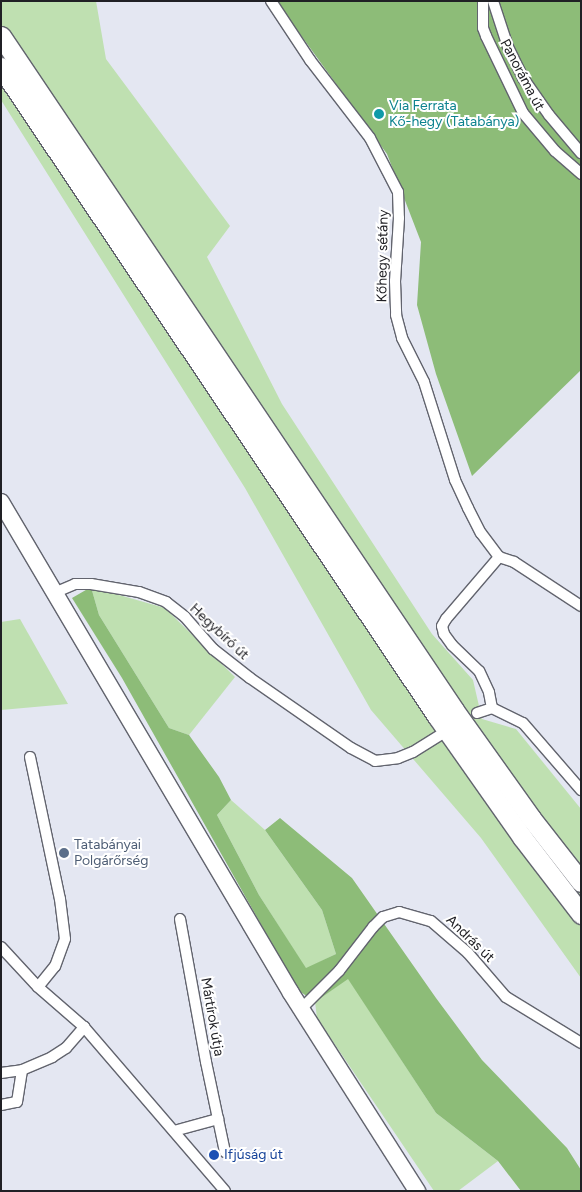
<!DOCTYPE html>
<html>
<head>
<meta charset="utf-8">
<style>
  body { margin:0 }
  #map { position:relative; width:582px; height:1192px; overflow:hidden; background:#e4e7f2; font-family:Figtree,sans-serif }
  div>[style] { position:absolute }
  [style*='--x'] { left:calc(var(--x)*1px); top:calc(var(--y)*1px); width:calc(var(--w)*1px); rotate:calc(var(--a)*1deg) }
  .green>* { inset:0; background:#bfe0b1 }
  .forest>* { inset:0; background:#8dbc78 }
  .roads { filter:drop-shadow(1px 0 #62646e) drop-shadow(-1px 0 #62646e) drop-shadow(0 1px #62646e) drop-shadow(0 -1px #62646e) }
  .street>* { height:10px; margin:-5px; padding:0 5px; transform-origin:5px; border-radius:5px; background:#fff }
  .primary>* { height:16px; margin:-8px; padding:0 8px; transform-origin:8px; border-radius:8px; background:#fff }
  .highway>* { height:19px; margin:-9.5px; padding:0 9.5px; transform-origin:9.5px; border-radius:9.5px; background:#fff }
  .dots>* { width:14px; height:14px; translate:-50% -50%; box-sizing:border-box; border:2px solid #fff; border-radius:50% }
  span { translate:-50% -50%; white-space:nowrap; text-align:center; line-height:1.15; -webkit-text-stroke:4px #fff; paint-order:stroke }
  .street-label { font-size:14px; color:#202025 }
  .culture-label { font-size:14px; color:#0d838f }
  .left { translate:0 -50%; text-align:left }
  .service-label { font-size:14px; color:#4e5e75 }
  .transit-label { font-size:14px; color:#164399 }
  .frame { position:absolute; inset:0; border:2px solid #202025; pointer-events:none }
</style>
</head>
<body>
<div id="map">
  <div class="green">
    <i style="clip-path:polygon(1px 1px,96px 1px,106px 59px,230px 226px,207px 257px,282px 404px,432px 634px,473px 680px,482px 719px,516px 729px,581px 809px,581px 978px,481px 838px,371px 710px,245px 488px,1px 100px)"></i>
    <i style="clip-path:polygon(91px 587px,165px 608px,235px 677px,189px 735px,169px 728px,99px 615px)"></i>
    <i style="clip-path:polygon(20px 619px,68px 704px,1px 710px,1px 622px)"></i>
    <i style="clip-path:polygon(231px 800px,265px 830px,322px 910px,336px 954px,306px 969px,259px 895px,217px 815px)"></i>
    <i style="clip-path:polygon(348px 978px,436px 1113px,498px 1161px,458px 1191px,434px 1191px,317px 1018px,315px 1002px)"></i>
  </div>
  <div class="forest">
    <i style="clip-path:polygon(276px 1px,581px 1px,581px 370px,472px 476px,436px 374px,417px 305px,421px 242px,387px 154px)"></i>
    <i style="clip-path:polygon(91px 587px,99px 615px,169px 728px,189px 735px,219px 777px,231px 800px,217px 815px,259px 895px,306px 968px,336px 954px,322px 910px,265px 830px,280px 818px,352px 878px,436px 998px,482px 1060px,567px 1148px,581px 1170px,581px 1191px,521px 1191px,498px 1161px,436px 1113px,348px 979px,315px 1002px,298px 990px,122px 678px,72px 598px)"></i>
  </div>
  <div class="roads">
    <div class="street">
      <i style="--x:271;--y:1;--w:71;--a:56.5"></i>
      <i style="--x:310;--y:60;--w:98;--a:52.4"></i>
      <i style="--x:370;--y:138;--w:61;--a:62.6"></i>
      <i style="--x:398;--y:192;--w:26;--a:88"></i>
      <i style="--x:399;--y:218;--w:63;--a:93.6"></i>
      <i style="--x:395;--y:281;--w:34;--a:88"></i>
      <i style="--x:396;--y:315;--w:24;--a:75"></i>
      <i style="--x:402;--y:338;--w:49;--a:63.4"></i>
      <i style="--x:424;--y:382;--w:103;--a:72.4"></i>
      <i style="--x:455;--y:480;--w:31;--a:65"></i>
      <i style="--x:468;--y:508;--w:28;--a:63"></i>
      <i style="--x:481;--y:533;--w:30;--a:53"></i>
      <i style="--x:483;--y:1;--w:27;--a:90"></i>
      <i style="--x:483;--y:28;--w:9;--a:69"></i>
      <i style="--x:486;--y:36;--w:85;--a:64.3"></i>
      <i style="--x:523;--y:113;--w:50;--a:49.9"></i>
      <i style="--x:555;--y:151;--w:35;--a:41"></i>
      <i style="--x:493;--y:1;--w:48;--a:71.9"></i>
      <i style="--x:508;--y:47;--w:34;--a:64"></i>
      <i style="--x:523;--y:78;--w:45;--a:54.9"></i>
      <i style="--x:549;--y:115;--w:50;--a:49.9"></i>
      <i style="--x:499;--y:557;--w:16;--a:18"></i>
      <i style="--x:514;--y:562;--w:80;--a:33.3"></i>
      <i style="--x:54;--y:593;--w:23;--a:-23"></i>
      <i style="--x:75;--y:584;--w:16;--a:0"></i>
      <i style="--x:91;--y:584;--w:49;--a:9.5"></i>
      <i style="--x:139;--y:592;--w:29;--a:20"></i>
      <i style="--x:166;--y:602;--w:24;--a:38"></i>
      <i style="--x:185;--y:617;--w:43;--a:48.8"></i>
      <i style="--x:213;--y:649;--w:47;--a:38.1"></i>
      <i style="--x:250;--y:678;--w:123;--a:34.7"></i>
      <i style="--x:351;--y:748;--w:27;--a:28"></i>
      <i style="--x:375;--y:761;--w:23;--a:-7"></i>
      <i style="--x:398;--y:758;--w:16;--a:-22"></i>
      <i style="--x:413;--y:752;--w:34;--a:-32"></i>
      <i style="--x:492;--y:708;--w:16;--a:-101"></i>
      <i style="--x:489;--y:692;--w:23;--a:-115"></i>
      <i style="--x:479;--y:671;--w:37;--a:-136"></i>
      <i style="--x:452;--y:645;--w:14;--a:-126"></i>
      <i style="--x:444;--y:634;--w:8;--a:-104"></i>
      <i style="--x:442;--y:626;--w:8;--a:-60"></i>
      <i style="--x:446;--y:619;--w:82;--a:-49.5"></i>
      <i style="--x:492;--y:708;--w:34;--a:26"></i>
      <i style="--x:523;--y:723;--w:89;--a:49.1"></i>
      <i style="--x:477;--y:713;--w:16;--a:-18"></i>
      <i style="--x:30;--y:757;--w:145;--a:78.1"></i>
      <i style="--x:60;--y:899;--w:40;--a:82.9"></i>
      <i style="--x:65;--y:939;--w:29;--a:110"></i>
      <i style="--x:55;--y:966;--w:27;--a:129"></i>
      <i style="--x:180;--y:919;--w:145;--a:79.7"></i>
      <i style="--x:206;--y:1062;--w:92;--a:78.1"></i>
      <i style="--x:1;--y:947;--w:54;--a:47.2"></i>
      <i style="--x:38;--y:987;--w:61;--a:41"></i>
      <i style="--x:84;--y:1027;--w:216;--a:49.3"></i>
      <i style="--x:301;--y:1009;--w:54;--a:-45"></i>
      <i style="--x:339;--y:971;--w:56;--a:-52.3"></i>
      <i style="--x:373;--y:927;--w:14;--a:-45"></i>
      <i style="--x:383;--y:917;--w:17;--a:-17"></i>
      <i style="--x:399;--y:912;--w:33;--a:16"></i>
      <i style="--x:431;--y:921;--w:49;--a:40.9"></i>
      <i style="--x:468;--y:953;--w:58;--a:49.2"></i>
      <i style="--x:506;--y:997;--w:88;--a:31.5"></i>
      <i style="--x:1;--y:1073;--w:21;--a:-8"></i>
      <i style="--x:22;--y:1070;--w:33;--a:-23"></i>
      <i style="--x:52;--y:1057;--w:17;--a:-33"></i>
      <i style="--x:66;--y:1048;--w:28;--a:-49"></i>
      <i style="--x:1;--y:1105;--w:16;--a:-11"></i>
      <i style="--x:17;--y:1102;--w:32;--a:-81"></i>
      <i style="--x:174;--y:1131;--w:46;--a:-15.3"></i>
    </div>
    <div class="primary">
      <i style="--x:1;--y:502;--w:570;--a:59.43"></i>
      <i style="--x:291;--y:993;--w:235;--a:57.5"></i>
    </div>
    <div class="highway">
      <i style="--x:1;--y:36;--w:812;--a:56.09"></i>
      <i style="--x:454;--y:710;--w:133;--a:54.5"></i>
      <i style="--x:531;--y:818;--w:81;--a:52"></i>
      <i style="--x:1;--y:67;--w:782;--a:56.11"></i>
      <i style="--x:437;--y:716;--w:148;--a:54.9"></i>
      <i style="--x:522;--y:837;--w:97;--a:52.5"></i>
    </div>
  </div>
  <div class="dots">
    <i style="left:379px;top:114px;background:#0f9aa8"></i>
    <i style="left:64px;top:853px;background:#5c6f8a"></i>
    <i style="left:214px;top:1155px;background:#1a4fb4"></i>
  </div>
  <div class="street-label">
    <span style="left:522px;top:75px;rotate:62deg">Panoráma út</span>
    <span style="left:383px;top:256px;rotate:-89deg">Kőhegy sétány</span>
    <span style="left:219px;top:632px;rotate:43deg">Hegybíró út</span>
    <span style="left:470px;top:939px;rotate:44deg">András út</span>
    <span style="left:212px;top:1017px;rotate:80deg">Mártírok útja</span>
  </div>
  <div class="culture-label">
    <span class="left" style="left:389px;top:114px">Via Ferrata<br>Kő-hegy (Tatabánya)</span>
  </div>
  <div class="service-label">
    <span class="left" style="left:74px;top:853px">Tatabányai<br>Polgárőrség</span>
  </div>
  <div class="transit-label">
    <span class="left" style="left:224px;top:1155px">Ifjúság út</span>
  </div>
  <div class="frame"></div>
</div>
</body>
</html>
